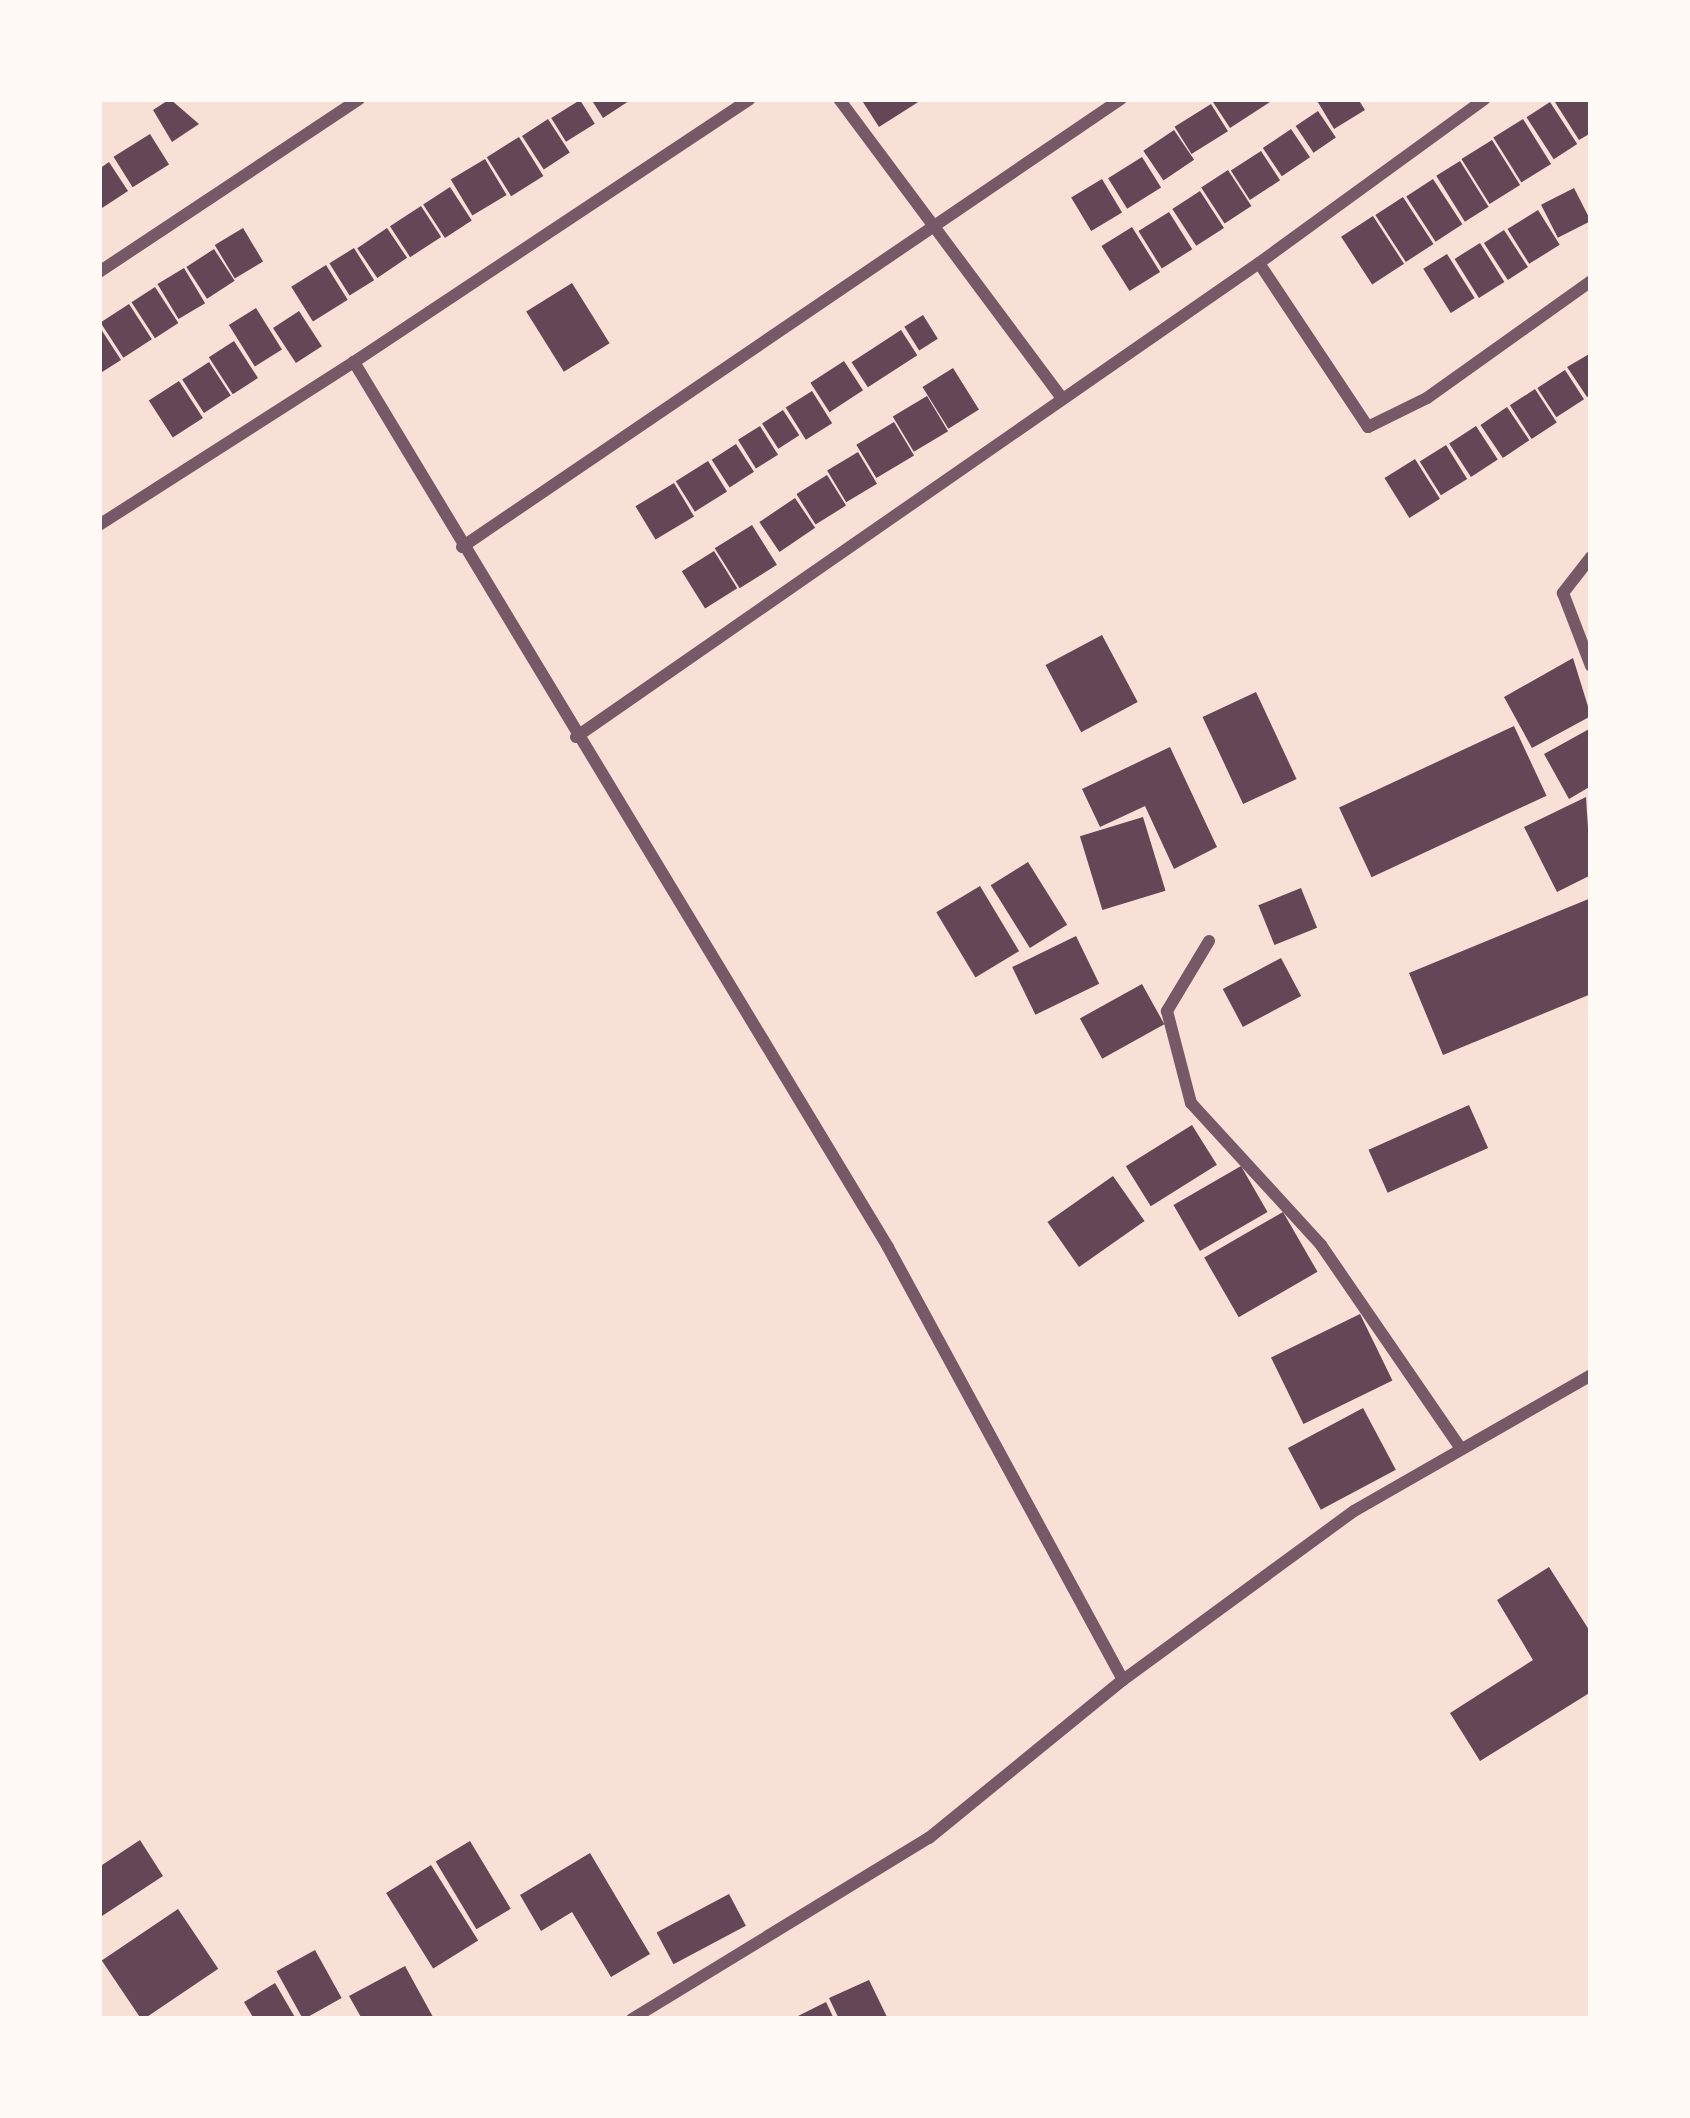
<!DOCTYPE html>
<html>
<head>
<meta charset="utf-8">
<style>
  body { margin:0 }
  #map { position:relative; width:1690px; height:2118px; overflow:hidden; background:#f7e1d7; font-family:"Open Sans",sans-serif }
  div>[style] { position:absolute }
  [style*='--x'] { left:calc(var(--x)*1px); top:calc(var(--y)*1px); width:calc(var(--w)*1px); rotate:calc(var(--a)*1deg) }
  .building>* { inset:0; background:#644757; transform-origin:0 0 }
  .minor>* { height:12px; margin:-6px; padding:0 6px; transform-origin:6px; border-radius:6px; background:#755966 }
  span { translate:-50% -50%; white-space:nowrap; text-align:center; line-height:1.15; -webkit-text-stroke:9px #fffaf5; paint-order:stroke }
  .frame { position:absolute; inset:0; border:102px solid #fffaf5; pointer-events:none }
</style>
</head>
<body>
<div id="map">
  <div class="building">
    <i style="clip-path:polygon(170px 99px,199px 124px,172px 142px,153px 110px)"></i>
    <i style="clip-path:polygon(591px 99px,632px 99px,603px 118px)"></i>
    <i style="clip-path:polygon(861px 99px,923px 99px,879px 127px)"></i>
    <i style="clip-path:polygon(1211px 99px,1269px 99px,1270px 102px,1230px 128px)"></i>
    <i style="clip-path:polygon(1316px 99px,1358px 99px,1365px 110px,1334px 129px)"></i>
    <i style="clip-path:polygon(1553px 99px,1589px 99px,1591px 133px,1579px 140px)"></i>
    <i style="left:580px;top:100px;width:28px;height:34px;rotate:58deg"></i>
    <i style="left:1550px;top:102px;width:50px;height:28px;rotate:57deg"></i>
    <i style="left:1211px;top:104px;width:32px;height:43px;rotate:58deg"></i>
    <i style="left:1318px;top:111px;width:32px;height:27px;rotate:56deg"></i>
    <i style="left:548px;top:119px;width:40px;height:31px;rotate:57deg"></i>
    <i style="left:1523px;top:119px;width:53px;height:35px;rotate:58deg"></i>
    <i style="left:1291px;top:129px;width:34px;height:34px;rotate:56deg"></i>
    <i style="left:1174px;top:130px;width:36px;height:37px;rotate:56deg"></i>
    <i style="left:150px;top:134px;width:36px;height:43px;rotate:58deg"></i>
    <i style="left:519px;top:137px;width:46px;height:38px;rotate:58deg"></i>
    <i style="left:1492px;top:140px;width:53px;height:36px;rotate:58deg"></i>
    <i style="left:1261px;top:151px;width:35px;height:36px;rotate:57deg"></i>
    <i style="left:1142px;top:157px;width:36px;height:40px;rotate:58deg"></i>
    <i style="left:485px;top:159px;width:42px;height:40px;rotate:59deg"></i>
    <i style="left:1460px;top:161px;width:54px;height:28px;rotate:58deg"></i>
    <i style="clip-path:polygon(109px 162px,128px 191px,99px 210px,99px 169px)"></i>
    <i style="left:1228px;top:170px;width:43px;height:32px;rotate:57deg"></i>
    <i style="left:1102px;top:179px;width:39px;height:36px;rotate:59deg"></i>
    <i style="left:1433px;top:179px;width:54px;height:32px;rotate:57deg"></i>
    <i style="left:450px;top:187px;width:40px;height:32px;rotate:57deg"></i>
    <i style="left:1574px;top:188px;width:37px;height:37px;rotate:63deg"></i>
    <i style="left:1200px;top:191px;width:44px;height:33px;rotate:57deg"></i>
    <i style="left:1403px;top:197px;width:56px;height:33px;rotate:57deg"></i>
    <i style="left:421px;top:206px;width:37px;height:37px;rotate:57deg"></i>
    <i style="left:1538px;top:210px;width:41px;height:36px;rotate:58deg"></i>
    <i style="left:1169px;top:212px;width:44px;height:36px;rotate:58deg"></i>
    <i style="left:1373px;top:216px;width:57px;height:38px;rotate:57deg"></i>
    <i style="left:1132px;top:227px;width:53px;height:36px;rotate:58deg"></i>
    <i style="left:243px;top:228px;width:39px;height:33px;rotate:59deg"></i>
    <i style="left:387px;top:228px;width:36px;height:36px;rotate:56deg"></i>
    <i style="left:1504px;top:230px;width:44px;height:24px;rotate:57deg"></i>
    <i style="left:1480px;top:243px;width:46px;height:30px;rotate:58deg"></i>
    <i style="left:354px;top:248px;width:38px;height:29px;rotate:58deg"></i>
    <i style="left:214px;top:249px;width:38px;height:33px;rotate:57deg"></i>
    <i style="left:1447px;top:254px;width:52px;height:28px;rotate:58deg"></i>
    <i style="left:326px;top:265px;width:41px;height:41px;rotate:58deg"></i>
    <i style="left:184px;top:268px;width:41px;height:31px;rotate:59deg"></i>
    <i style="left:572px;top:283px;width:71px;height:54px;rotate:58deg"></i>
    <i style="left:155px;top:287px;width:43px;height:28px;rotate:57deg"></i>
    <i style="left:129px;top:304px;width:42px;height:34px;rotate:57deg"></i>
    <i style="left:256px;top:308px;width:49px;height:32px;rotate:58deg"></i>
    <i style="left:299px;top:311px;width:42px;height:31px;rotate:57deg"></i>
    <i style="left:923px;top:315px;width:28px;height:22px;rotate:58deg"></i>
    <i style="clip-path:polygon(99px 326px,121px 360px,99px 374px)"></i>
    <i style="left:901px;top:330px;width:30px;height:59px;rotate:57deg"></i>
    <i style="left:234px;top:341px;width:44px;height:30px;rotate:57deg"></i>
    <i style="clip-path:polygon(1591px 353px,1591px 394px,1587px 397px,1567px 367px)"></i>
    <i style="left:844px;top:361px;width:35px;height:40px;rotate:57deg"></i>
    <i style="left:209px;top:362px;width:40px;height:32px;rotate:57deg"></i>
    <i style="left:953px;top:368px;width:49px;height:36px;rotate:58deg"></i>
    <i style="left:1565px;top:370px;width:35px;height:33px;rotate:57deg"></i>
    <i style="left:179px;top:381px;width:44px;height:36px;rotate:57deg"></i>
    <i style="left:1535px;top:389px;width:40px;height:30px;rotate:57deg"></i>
    <i style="left:812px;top:391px;width:38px;height:31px;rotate:58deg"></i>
    <i style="left:927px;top:396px;width:41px;height:40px;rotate:59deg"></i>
    <i style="left:1507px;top:407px;width:40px;height:32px;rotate:56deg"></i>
    <i style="left:783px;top:410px;width:30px;height:25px;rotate:57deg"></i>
    <i style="left:894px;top:422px;width:39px;height:44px;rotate:59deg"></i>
    <i style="left:760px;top:426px;width:34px;height:26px;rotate:58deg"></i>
    <i style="left:1476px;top:426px;width:40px;height:32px;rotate:57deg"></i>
    <i style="left:736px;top:444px;width:33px;height:29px;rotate:57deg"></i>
    <i style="left:1446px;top:445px;width:40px;height:31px;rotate:58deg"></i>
    <i style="left:858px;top:452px;width:37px;height:36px;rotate:59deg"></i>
    <i style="left:1415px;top:459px;width:47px;height:36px;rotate:58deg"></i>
    <i style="left:708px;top:461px;width:36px;height:38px;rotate:58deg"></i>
    <i style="left:827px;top:475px;width:36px;height:36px;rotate:58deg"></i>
    <i style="left:674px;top:483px;width:39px;height:45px;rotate:59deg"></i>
    <i style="left:795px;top:498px;width:36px;height:43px;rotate:56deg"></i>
    <i style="left:752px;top:525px;width:47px;height:44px;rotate:58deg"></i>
    <i style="left:714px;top:551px;width:44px;height:38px;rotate:58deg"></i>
    <i style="left:1102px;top:635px;width:76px;height:64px;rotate:62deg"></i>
    <i style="clip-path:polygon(1573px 658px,1591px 716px,1532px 748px,1504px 697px)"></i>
    <i style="left:1256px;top:692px;width:96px;height:59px;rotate:65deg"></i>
    <i style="left:1514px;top:726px;width:77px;height:193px;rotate:65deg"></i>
    <i style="clip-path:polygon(1591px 728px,1591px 786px,1569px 799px,1544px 754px)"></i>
    <i style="clip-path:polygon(1170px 747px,1217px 847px,1174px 869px,1145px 806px,1100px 827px,1082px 789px)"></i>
    <i style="clip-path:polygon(1586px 797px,1591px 875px,1557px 892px,1524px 827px)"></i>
    <i style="left:1143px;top:817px;width:77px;height:66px;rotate:73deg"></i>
    <i style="left:1028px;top:862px;width:74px;height:44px;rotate:58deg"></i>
    <i style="left:980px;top:886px;width:76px;height:51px;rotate:59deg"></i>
    <i style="left:1301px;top:888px;width:43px;height:46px;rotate:68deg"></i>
    <i style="clip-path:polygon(1591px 898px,1591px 994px,1443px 1055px,1409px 973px)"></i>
    <i style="left:1076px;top:936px;width:53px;height:71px;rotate:64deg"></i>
    <i style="left:1281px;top:958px;width:43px;height:66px;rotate:62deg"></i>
    <i style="left:1142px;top:984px;width:46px;height:71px;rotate:61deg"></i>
    <i style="left:1469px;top:1105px;width:47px;height:110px;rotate:66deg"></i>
    <i style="left:1192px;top:1125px;width:47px;height:78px;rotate:58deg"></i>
    <i style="left:1241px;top:1166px;width:53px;height:78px;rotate:60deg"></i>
    <i style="left:1113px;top:1176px;width:55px;height:80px;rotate:55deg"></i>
    <i style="left:1283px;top:1212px;width:69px;height:91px;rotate:60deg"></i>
    <i style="left:1360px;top:1314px;width:74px;height:99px;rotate:64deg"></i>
    <i style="left:1363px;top:1408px;width:70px;height:85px;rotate:62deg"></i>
    <i style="clip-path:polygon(1549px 1567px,1591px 1633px,1591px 1692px,1480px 1761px,1450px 1713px,1533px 1660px,1497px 1600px)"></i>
    <i style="clip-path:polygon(140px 1840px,163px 1876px,102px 1916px,99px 1867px)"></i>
    <i style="left:470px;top:1841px;width:79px;height:40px;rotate:59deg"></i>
    <i style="clip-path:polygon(590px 1853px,650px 1954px,611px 1977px,572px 1912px,541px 1931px,520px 1895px)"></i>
    <i style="left:431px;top:1865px;width:89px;height:53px;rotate:58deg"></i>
    <i style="left:729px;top:1894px;width:36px;height:82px;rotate:62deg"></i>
    <i style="left:178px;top:1909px;width:72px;height:92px;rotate:56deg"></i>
    <i style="left:315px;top:1950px;width:55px;height:44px;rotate:61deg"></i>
    <i style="clip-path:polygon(405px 1966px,433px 2017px,362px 2019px,349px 1996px)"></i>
    <i style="clip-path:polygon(869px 1980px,888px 2019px,839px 2019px,829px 1998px)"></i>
    <i style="clip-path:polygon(275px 1983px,296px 2019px,254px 2019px,244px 2002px)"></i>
    <i style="clip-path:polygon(826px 2002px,834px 2019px,792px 2019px)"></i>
  </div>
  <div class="minor">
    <i style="--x:839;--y:99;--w:373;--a:53.3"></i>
    <i style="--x:1259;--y:263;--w:279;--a:-36"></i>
    <i style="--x:99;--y:272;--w:312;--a:-33.6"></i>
    <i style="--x:99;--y:525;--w:303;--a:-32.6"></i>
    <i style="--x:462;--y:547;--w:797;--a:-34.21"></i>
    <i style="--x:1591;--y:557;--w:46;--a:127.9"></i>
    <i style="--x:1563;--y:593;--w:78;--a:69"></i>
    <i style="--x:576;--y:737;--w:831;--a:-34.76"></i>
    <i style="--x:1259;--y:263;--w:197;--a:56.4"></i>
    <i style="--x:1368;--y:427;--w:66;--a:-26.2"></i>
    <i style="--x:1427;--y:398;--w:201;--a:-35.5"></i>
    <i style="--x:1209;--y:941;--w:82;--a:121"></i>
    <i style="--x:1167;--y:1011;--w:95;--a:75.4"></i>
    <i style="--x:1191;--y:1103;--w:193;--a:47.5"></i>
    <i style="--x:1321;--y:1245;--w:247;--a:55.5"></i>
    <i style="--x:1123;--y:1680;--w:286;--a:-36.2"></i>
    <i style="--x:1354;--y:1511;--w:273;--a:-29.8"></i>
    <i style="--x:632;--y:2019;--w:348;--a:-31.4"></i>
    <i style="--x:929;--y:1838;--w:250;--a:-39.2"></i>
    <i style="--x:1123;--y:1680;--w:493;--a:-118.5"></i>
    <i style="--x:888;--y:1247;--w:1034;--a:-121.11"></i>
    <i style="--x:354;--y:362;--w:475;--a:-33.6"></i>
  </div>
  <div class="frame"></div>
</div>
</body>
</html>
